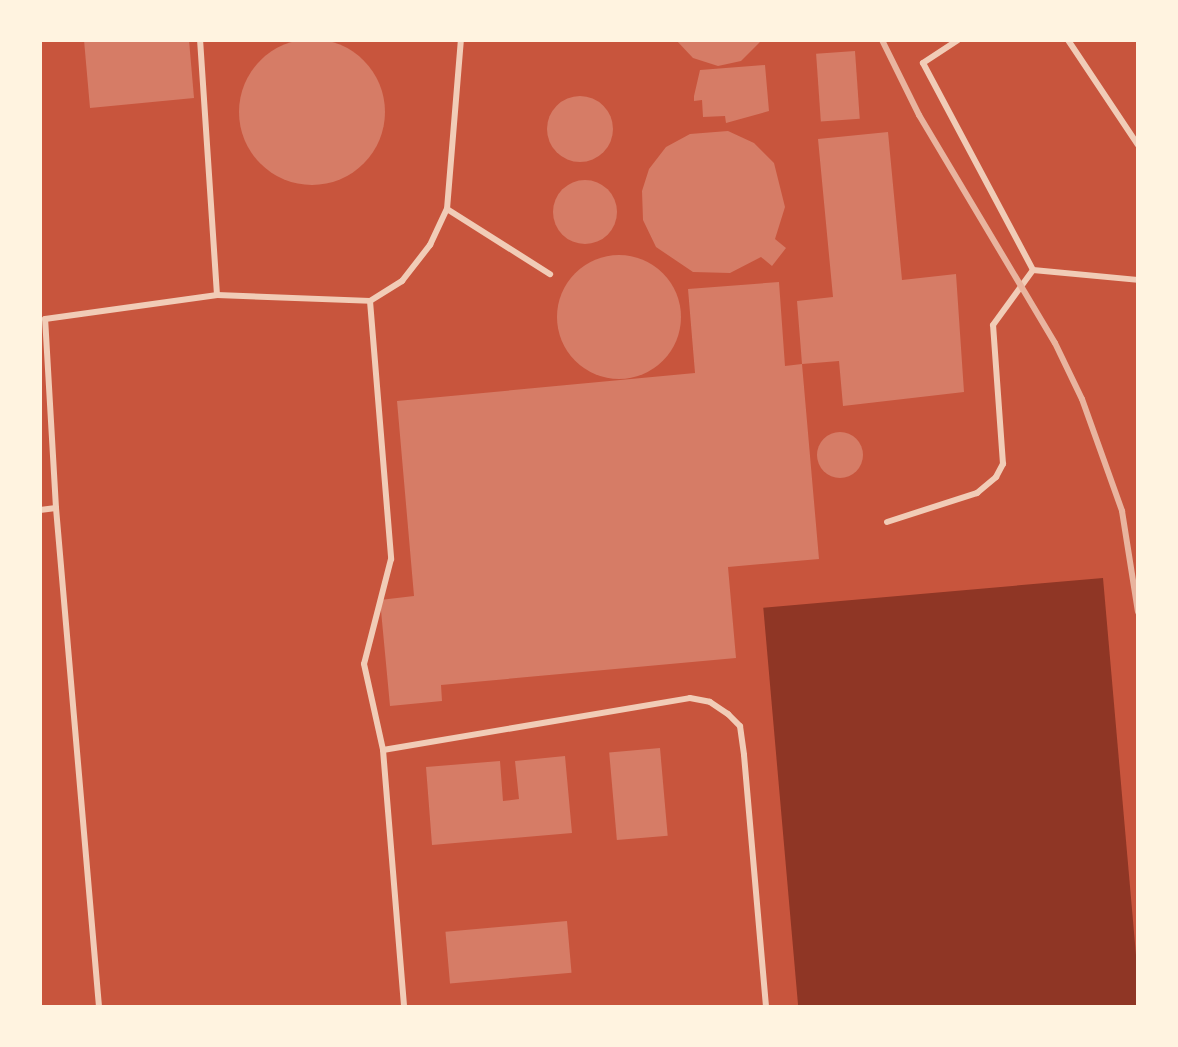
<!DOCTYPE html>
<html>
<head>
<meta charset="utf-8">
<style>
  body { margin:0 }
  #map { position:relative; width:1178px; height:1047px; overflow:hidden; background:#c8553d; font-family:Lato,sans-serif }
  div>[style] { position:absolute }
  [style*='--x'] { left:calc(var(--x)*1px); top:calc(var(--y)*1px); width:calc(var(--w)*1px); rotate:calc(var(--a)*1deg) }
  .water>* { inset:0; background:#8f3625; transform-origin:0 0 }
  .building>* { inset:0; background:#d67c66; transform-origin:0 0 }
  .round { border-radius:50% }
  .service>* { height:6px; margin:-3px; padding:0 3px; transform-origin:3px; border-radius:3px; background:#f1ccb7 }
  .rail>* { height:6px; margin:-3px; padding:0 3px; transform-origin:3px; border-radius:3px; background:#e9b49f }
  span { translate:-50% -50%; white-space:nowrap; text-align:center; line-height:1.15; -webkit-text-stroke:6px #fff3e0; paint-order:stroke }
  .frame { position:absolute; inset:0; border:42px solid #fff3e0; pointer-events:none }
</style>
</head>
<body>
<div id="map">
  <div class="water">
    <i style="left:1103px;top:578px;width:430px;height:341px;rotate:85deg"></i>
  </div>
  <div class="building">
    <i class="round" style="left:239px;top:39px;width:146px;height:146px"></i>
    <i style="clip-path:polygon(84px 40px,189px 40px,194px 98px,90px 108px)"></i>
    <i style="clip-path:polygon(676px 40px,762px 40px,741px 61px,718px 66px,693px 58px)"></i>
    <i style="left:855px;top:51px;width:68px;height:39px;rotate:86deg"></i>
    <i style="clip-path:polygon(765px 65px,769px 111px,726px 123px,725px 116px,703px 117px,702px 100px,694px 101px,694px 96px,700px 70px)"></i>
    <i class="round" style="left:547px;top:96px;width:66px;height:66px"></i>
    <i style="clip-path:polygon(728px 131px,754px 143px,774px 163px,785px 207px,775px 239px,786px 248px,772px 266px,761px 257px,730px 273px,693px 272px,656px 247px,643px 220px,642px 191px,649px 169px,666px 147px,690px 134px)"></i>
    <i style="clip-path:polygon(888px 132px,902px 280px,956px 274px,964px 392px,843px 406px,839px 361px,802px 364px,797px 301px,833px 297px,818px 139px)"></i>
    <i class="round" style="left:553px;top:180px;width:64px;height:64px"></i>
    <i class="round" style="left:557px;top:255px;width:124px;height:124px"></i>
    <i style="clip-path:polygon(779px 282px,785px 366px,802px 364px,819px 559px,728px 567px,736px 658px,441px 685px,442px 701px,390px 706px,380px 600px,414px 596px,397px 401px,695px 373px,688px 289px)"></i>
    <i class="round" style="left:817px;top:432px;width:46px;height:46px"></i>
    <i style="left:660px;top:748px;width:88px;height:51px;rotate:85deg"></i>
    <i style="clip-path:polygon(565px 756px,572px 833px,432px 845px,426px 767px,500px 761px,503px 801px,519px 799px,515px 761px)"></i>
    <i style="left:567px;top:921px;width:52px;height:122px;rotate:85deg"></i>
  </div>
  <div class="service">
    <i style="--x:958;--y:40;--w:42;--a:146.7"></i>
    <i style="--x:923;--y:63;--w:234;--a:62"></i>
    <i style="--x:1033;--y:270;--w:105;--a:5.4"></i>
    <i style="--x:1068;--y:40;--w:126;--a:56.3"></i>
    <i style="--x:447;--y:209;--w:122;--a:32.3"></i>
    <i style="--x:217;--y:295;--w:153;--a:2.2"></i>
    <i style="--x:370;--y:301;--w:38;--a:-32"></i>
    <i style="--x:402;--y:281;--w:46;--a:-52.1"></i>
    <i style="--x:430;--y:245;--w:40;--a:-65"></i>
    <i style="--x:447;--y:209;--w:170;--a:-85.3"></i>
    <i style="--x:370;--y:301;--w:259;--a:85.3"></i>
    <i style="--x:391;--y:559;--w:108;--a:104.4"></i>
    <i style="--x:364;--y:664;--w:88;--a:77.5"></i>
    <i style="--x:383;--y:750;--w:311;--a:-9.6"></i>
    <i style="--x:690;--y:698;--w:20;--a:11"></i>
    <i style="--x:710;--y:702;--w:22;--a:34"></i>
    <i style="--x:728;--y:714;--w:17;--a:45"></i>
    <i style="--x:740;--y:726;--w:29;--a:82"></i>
    <i style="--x:744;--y:755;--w:253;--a:85"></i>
    <i style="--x:56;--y:508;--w:501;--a:85.07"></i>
    <i style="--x:40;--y:510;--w:16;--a:-7"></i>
    <i style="--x:56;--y:508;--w:189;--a:-93.3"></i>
    <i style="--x:45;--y:319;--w:174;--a:-7.9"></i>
    <i style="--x:217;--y:295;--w:256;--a:-93.8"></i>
    <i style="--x:887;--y:522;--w:95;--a:-17.9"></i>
    <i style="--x:977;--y:493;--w:25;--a:-40"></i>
    <i style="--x:996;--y:477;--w:15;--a:-62"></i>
    <i style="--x:1003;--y:464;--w:139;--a:-94.1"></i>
    <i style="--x:993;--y:325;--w:68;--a:-54"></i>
    <i style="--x:383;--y:750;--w:258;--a:85.3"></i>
  </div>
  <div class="rail">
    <i style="--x:882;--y:40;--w:84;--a:63.7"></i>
    <i style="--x:919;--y:115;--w:265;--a:59.2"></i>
    <i style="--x:1055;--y:343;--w:62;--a:64.3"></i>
    <i style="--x:1082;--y:399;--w:119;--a:70.3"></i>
    <i style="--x:1122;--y:511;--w:102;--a:81"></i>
  </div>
  <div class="frame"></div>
</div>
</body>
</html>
